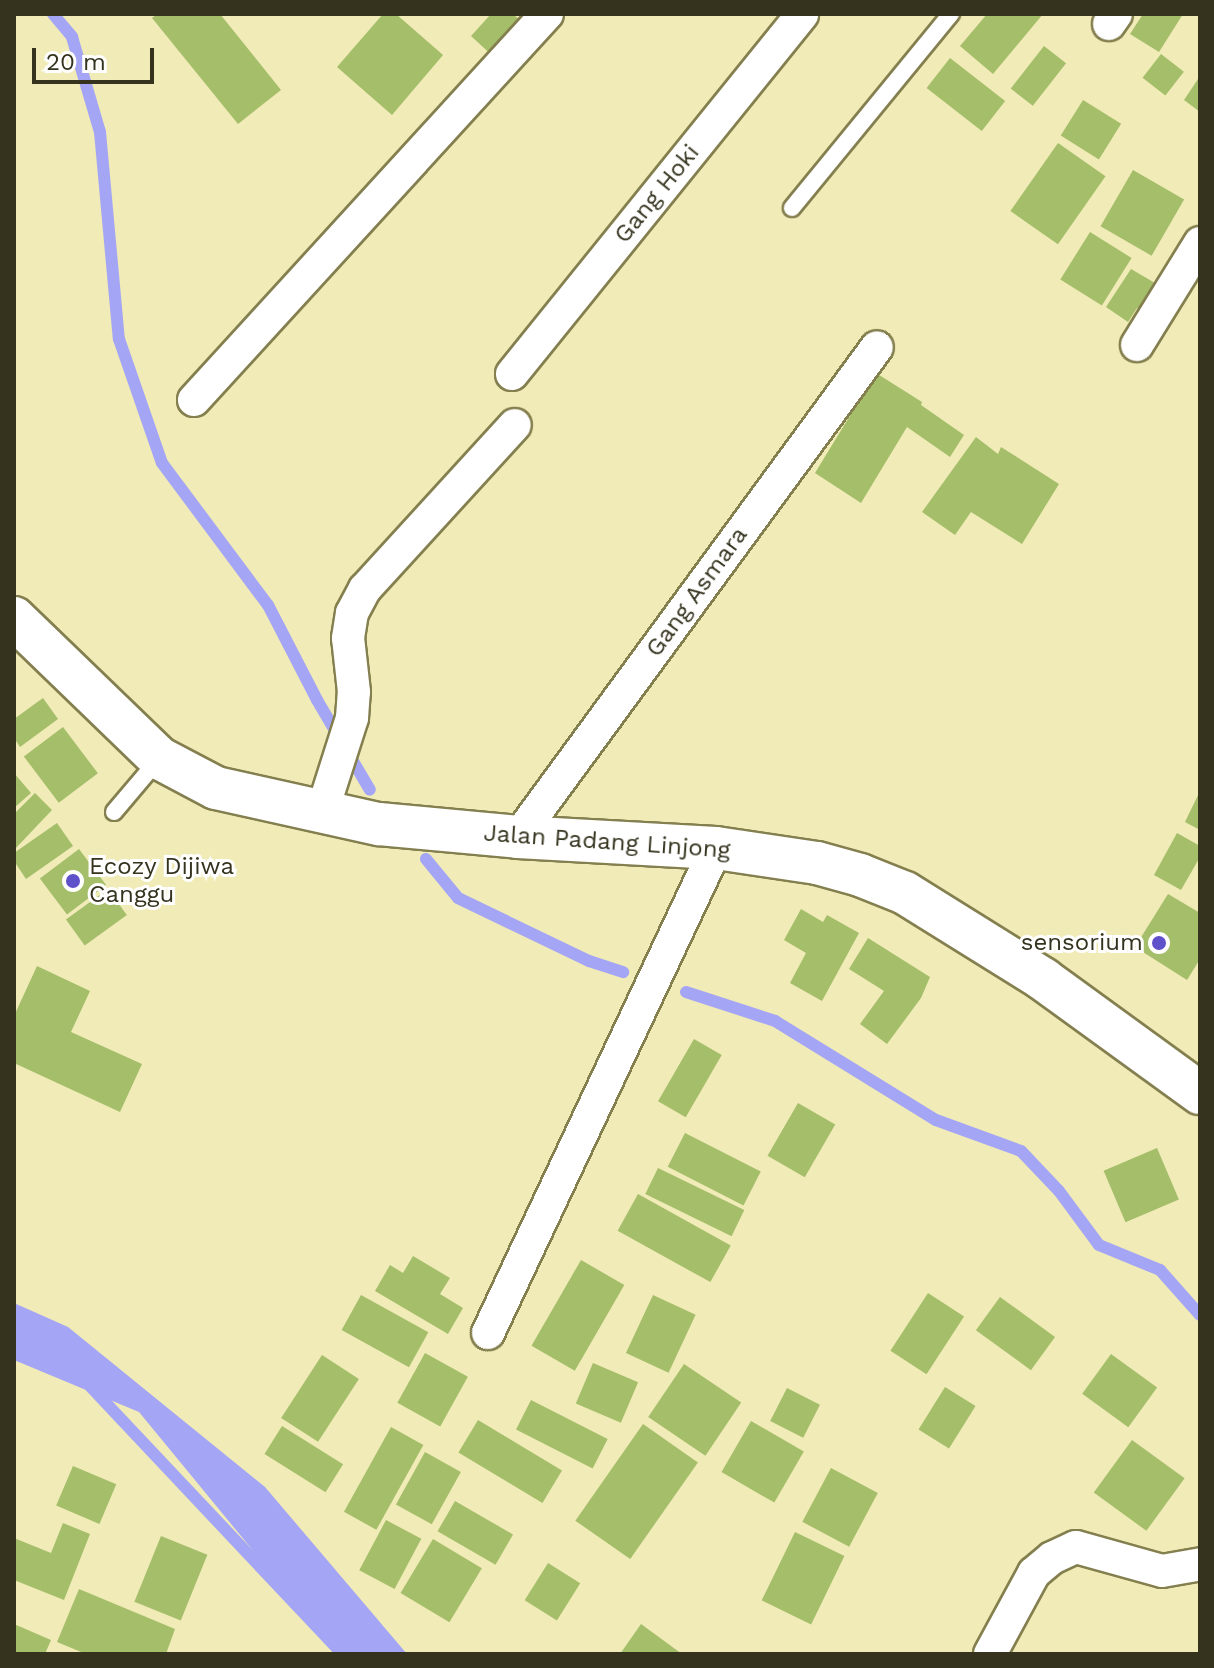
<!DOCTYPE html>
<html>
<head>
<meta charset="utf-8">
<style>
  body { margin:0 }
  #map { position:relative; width:1214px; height:1668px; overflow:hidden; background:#f0ebb7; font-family:"Work Sans",sans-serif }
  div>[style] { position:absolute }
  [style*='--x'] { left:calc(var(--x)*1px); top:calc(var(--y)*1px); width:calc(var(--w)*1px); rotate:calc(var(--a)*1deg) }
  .water>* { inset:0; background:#a5a5f5 }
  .stream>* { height:12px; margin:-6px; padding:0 6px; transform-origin:6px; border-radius:6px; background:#a5a5f5 }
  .building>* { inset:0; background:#a5be6a; transform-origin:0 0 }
  .roads { filter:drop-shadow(2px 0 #847f4f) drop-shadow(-2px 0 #847f4f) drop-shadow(0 2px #847f4f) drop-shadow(0 -2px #847f4f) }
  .service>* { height:16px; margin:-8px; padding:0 8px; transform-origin:8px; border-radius:8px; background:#fff }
  .minor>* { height:32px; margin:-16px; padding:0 16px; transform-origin:16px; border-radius:16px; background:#fff }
  .tertiary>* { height:42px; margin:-21px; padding:0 21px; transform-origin:21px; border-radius:21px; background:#fff }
  .dots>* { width:22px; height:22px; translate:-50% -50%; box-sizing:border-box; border:4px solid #fff; border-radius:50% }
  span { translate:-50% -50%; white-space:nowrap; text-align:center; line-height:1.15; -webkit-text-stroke:6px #fff; paint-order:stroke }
  .street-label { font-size:24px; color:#35331e }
  .poi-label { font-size:24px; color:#35331e }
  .left { translate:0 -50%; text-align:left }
  .right { translate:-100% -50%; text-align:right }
  .frame { position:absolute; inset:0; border:16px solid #35331e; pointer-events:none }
  .scale { position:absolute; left:32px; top:48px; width:122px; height:36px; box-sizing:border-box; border:4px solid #35331e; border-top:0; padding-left:10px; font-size:24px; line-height:28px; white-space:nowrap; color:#35331e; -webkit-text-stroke:6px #fff; paint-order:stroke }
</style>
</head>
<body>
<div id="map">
  <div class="water">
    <i style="clip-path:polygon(14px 1303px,68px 1327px,265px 1487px,407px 1654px,338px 1654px,139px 1412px,14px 1360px)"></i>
  </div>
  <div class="stream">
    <i style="--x:53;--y:14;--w:30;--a:50"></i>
    <i style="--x:72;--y:37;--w:99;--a:73.6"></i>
    <i style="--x:100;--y:132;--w:208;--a:84.8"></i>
    <i style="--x:119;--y:339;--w:131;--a:70.9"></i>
    <i style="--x:162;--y:463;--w:177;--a:53.3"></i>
    <i style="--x:268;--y:605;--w:107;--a:62.7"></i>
    <i style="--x:317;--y:700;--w:104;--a:59.5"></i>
    <i style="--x:426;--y:859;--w:50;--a:50.6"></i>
    <i style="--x:458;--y:898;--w:145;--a:25.7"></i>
    <i style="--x:589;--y:961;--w:36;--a:18"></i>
    <i style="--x:686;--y:992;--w:94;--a:18"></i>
    <i style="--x:775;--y:1021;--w:189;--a:31.6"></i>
    <i style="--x:936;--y:1120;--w:90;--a:20"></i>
    <i style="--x:1021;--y:1151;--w:55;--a:46.5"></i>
    <i style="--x:1059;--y:1191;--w:67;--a:53.5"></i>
    <i style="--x:1099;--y:1245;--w:66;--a:22.3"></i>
    <i style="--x:1160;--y:1270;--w:60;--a:48.4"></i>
    <i style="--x:88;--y:1384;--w:371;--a:46.7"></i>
  </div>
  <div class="building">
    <i style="clip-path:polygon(157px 14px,220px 14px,281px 90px,238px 124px,152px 18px)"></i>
    <i style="clip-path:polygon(383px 14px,396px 14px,443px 55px,392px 115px,337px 67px)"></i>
    <i style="clip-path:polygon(491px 14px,513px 14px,526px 26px,496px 59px,471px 36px)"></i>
    <i style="clip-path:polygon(987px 14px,1043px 14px,993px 74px,960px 46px)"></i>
    <i style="clip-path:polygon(1143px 14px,1183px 14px,1159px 52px,1130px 34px)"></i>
    <i style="left:1044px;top:46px;width:28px;height:54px;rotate:38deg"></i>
    <i style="left:1161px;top:54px;width:29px;height:30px;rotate:38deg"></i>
    <i style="left:950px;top:58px;width:70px;height:38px;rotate:38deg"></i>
    <i style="clip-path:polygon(1200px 76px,1200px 112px,1184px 100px)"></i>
    <i style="left:1083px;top:100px;width:45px;height:42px;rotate:32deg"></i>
    <i style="left:1058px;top:143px;width:58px;height:83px;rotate:35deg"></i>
    <i style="left:1133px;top:170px;width:59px;height:65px;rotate:30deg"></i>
    <i style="left:1090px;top:232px;width:49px;height:56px;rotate:32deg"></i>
    <i style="clip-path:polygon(1131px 269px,1167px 290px,1151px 316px,1137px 308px,1128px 322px,1106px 307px)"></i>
    <i style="clip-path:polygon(876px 373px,922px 402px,921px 405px,964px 435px,950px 457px,907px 427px,861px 503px,815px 473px)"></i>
    <i style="clip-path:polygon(976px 437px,998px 454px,1001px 447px,1059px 484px,1022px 544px,971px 512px,955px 535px,922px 512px)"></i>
    <i style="clip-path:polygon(43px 698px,58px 719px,20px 747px,14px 738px,14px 719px)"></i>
    <i style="left:63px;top:727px;width:58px;height:49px;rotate:53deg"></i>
    <i style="clip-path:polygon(14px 773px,31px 793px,14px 808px)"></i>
    <i style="clip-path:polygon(1200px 791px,1200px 830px,1185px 822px)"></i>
    <i style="clip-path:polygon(35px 793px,52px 810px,14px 850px,14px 814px)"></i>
    <i style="clip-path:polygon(57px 823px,73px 846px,26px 879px,14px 861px,14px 853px)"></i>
    <i style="clip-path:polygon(1177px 833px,1200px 846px,1200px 857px,1181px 890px,1154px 875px)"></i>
    <i style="left:79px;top:849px;width:45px;height:49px;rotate:53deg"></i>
    <i style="left:108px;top:889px;width:32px;height:52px;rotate:54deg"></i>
    <i style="clip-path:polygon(1168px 894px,1200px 913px,1200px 959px,1187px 980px,1135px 947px)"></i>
    <i style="clip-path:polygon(801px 909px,823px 922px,827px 915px,859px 933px,822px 1001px,790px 983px,806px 953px,784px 940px)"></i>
    <i style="clip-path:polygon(868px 938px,930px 977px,921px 998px,887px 1044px,860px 1024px,884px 991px,849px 969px)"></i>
    <i style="clip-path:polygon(37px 966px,90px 991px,71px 1032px,142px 1064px,120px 1112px,14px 1063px,14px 1016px)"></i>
    <i style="left:694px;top:1039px;width:32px;height:72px;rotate:30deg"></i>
    <i style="left:798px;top:1103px;width:43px;height:61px;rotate:30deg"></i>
    <i style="left:685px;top:1133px;width:85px;height:38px;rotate:27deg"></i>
    <i style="left:1157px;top:1148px;width:56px;height:58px;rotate:67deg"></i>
    <i style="left:658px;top:1168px;width:96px;height:29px;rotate:26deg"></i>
    <i style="left:638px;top:1194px;width:106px;height:42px;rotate:29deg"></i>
    <i style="clip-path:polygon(413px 1256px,450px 1278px,440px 1294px,463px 1308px,448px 1334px,375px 1291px,390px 1265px,403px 1273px)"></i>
    <i style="left:581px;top:1260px;width:50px;height:99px;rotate:30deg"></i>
    <i style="left:928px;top:1293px;width:43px;height:69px;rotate:33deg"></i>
    <i style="left:361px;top:1295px;width:77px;height:40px;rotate:29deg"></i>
    <i style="left:653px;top:1295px;width:47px;height:64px;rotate:25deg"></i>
    <i style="left:1000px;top:1297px;width:68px;height:41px;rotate:36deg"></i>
    <i style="left:425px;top:1353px;width:49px;height:57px;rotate:29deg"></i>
    <i style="left:1111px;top:1354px;width:57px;height:49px;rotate:36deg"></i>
    <i style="left:322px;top:1355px;width:44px;height:75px;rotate:33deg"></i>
    <i style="left:593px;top:1363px;width:49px;height:44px;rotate:23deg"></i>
    <i style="left:684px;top:1364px;width:69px;height:64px;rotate:34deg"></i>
    <i style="left:945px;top:1387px;width:36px;height:50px;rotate:32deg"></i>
    <i style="left:787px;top:1388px;width:37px;height:37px;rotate:27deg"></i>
    <i style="left:531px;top:1400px;width:86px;height:33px;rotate:27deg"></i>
    <i style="left:478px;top:1420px;width:98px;height:38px;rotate:31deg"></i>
    <i style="left:751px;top:1421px;width:61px;height:59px;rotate:30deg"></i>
    <i style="left:643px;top:1424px;width:67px;height:118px;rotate:35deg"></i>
    <i style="left:282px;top:1426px;width:72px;height:33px;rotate:32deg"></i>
    <i style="left:391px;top:1427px;width:37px;height:97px;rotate:29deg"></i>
    <i style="left:1132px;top:1440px;width:65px;height:65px;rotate:36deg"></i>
    <i style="left:425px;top:1452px;width:41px;height:60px;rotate:29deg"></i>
    <i style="left:73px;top:1466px;width:47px;height:43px;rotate:23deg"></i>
    <i style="left:831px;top:1468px;width:53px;height:61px;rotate:28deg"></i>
    <i style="left:455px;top:1501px;width:67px;height:35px;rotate:30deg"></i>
    <i style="left:386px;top:1520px;width:40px;height:57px;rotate:28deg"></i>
    <i style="clip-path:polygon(63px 1523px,90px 1534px,64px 1600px,14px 1580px,14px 1538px,51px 1553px)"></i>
    <i style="left:795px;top:1532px;width:55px;height:76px;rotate:26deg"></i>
    <i style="left:161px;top:1536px;width:50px;height:71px;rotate:22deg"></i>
    <i style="left:433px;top:1539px;width:57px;height:63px;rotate:31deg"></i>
    <i style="left:548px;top:1563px;width:38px;height:44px;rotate:32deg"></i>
    <i style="clip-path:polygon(79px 1589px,175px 1629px,166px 1654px,86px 1654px,57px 1642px)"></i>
    <i style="clip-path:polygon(14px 1624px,51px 1640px,45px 1654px,14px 1654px)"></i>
    <i style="clip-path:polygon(641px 1624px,682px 1654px,620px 1654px)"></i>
  </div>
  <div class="roads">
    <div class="service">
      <i style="--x:792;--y:208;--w:251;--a:-50.7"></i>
      <i style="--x:114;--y:812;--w:68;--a:-49.8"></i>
    </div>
    <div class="minor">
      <i style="--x:1109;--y:24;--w:12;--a:-55"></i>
      <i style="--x:1137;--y:345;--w:120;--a:-58.3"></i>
      <i style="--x:512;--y:374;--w:462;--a:-51.1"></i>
      <i style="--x:194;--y:400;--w:523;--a:-47.56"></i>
      <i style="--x:322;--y:812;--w:99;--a:-72.3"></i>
      <i style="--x:352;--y:718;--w:26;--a:-86"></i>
      <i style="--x:354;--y:692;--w:54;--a:-96.3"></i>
      <i style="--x:348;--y:638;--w:25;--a:-81"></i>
      <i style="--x:352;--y:613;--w:27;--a:-62"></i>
      <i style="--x:365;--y:589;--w:222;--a:-47.6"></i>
      <i style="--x:518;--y:837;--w:607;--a:-53.77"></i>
      <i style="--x:488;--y:1333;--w:536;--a:-64.82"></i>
      <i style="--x:990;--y:1654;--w:92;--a:-61.5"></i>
      <i style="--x:1034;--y:1573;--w:23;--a:-40"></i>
      <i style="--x:1052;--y:1558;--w:26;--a:-25"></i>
      <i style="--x:1076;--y:1547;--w:89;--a:15.6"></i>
      <i style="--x:1162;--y:1571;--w:39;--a:-10"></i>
    </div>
    <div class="tertiary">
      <i style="--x:14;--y:618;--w:202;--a:44"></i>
      <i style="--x:159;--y:758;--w:64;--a:27.8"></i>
      <i style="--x:216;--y:788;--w:167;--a:12.5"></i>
      <i style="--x:379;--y:824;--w:140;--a:5.3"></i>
      <i style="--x:518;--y:837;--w:198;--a:3.2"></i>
      <i style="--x:716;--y:848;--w:102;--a:8.4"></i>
      <i style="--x:817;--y:863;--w:45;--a:15.6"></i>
      <i style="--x:860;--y:875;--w:48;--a:21.8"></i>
      <i style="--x:905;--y:893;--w:163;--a:31.9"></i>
      <i style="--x:1043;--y:979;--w:194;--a:36"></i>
    </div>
  </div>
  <div class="dots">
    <i style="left:73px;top:881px;background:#5e51ca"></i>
    <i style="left:1159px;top:943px;background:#5e51ca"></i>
  </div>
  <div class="street-label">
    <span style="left:657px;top:194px;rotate:-51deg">Gang Hoki</span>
    <span style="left:697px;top:592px;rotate:-54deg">Gang Asmara</span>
    <span style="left:607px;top:842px;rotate:4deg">Jalan Padang Linjong</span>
  </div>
  <div class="poi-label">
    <span class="left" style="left:89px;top:881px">Ecozy Dijiwa<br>Canggu</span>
    <span class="right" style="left:1143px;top:943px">sensorium</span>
  </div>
  <div class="frame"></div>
  <div class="scale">20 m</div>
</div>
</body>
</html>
